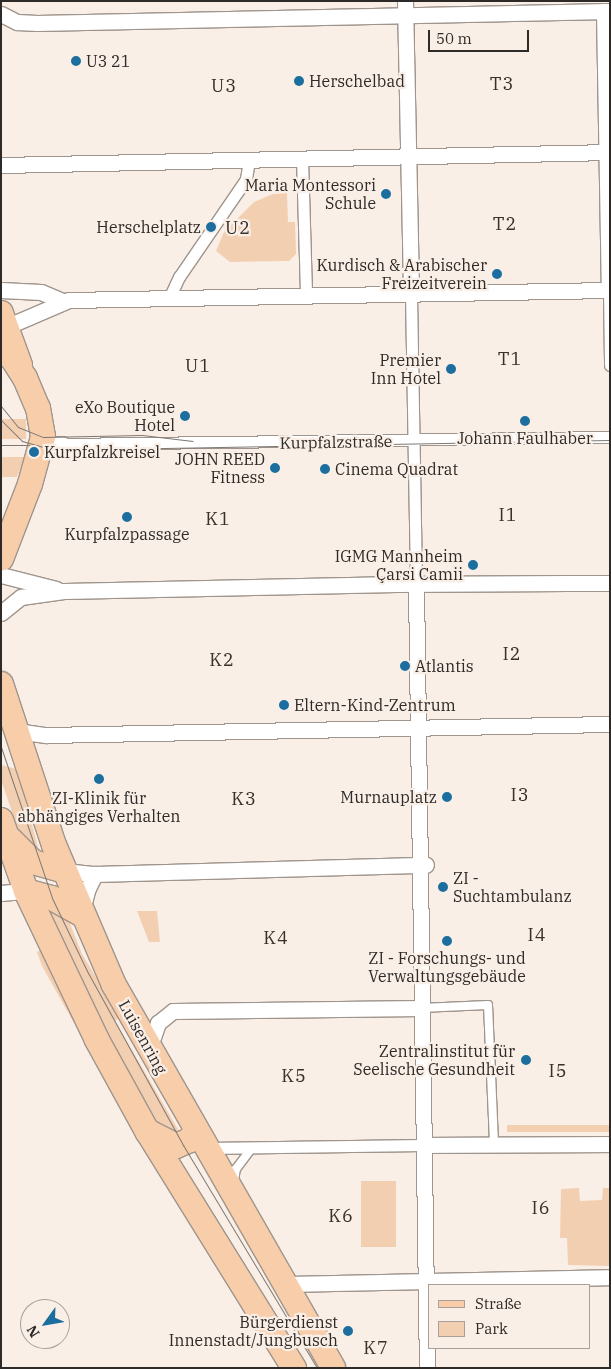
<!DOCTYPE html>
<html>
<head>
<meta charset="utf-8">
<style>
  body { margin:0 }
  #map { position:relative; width:611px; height:1369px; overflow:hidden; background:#faefe7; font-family:"IBM Plex Serif",serif }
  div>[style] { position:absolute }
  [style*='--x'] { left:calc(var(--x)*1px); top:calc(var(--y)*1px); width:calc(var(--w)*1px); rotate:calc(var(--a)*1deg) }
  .green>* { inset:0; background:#f3cfb2; transform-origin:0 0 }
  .roads { filter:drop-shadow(1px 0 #9f958d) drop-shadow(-1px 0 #9f958d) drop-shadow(0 1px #9f958d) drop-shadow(0 -1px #9f958d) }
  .service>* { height:8px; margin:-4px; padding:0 4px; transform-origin:4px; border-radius:4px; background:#fff }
  .pedestrian>* { height:11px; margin:-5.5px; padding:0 5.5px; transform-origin:5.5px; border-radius:5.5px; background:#fff }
  .minor>* { height:15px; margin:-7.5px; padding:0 7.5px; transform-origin:7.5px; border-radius:7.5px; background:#fff }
  .primary>* { height:24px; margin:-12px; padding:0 12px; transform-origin:12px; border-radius:12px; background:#f8ceaa }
  .tram>* { height:1px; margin:-0.5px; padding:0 0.5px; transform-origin:0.5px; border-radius:0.5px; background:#7e7873 }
  .dots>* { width:14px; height:14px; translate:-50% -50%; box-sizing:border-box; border:2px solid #faefe7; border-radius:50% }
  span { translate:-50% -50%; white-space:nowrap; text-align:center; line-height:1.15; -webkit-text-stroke:4.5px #faefe7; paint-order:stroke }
  .poi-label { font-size:16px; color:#2e2a27 }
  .left { translate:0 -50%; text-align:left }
  .right { translate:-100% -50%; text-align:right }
  .street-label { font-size:16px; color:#2e2a27 }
  .neighbourhood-label { font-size:18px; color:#383029; letter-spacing:1px }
  .frame { position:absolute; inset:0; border:2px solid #2e2a27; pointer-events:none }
  .legend { position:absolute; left:428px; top:1284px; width:162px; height:65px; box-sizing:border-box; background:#faefe7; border:1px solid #a8a09a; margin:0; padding:6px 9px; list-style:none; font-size:15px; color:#2e2a27 }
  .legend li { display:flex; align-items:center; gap:10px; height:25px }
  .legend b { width:25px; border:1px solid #a8a09a }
  .north { position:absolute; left:20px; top:1299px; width:50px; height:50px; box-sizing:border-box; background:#faefe7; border:1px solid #a8a09a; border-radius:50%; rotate:238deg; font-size:14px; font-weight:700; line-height:20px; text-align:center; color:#2e2a27 }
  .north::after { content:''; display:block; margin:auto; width:18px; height:22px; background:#1c6e9f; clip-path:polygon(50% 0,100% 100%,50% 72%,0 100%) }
  .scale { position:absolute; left:428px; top:30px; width:101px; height:22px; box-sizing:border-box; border:2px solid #2e2a27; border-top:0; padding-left:6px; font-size:15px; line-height:18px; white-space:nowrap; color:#2e2a27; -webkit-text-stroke:4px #faefe7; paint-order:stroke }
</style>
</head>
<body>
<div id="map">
  <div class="green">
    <i style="clip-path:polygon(287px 193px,288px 222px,295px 222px,296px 254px,289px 261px,230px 262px,216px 251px,224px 232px,254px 202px,273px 194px)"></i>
    <i style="left:1px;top:419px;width:25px;height:20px"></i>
    <i style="clip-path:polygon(1px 457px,25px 457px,17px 477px,1px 477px)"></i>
    <i style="clip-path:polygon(1px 765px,17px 769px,38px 847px,25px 849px,23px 844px,1px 780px)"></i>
    <i style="clip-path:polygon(47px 905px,63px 912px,69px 921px,82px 954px,120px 1017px,115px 1021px,179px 1131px,170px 1136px,165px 1134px,93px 1017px,44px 910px)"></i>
    <i style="clip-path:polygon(137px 911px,157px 911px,160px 942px,149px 942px)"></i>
    <i style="clip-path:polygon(43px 948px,122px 1109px,42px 966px,37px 952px)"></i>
    <i style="left:610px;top:1125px;width:7px;height:103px;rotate:90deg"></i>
    <i style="left:361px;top:1181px;width:35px;height:66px"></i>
    <i style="clip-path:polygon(579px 1188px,580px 1201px,602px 1200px,603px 1188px,610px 1188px,610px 1266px,568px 1265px,567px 1238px,560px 1238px,561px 1189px)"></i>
  </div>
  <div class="roads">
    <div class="service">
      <i style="--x:421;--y:1008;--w:67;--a:-2.6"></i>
      <i style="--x:488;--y:1005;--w:140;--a:87.5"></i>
      <i style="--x:234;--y:1181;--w:12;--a:-81"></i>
      <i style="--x:236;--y:1169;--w:26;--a:-53"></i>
    </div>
    <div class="pedestrian">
      <i style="--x:302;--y:158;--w:138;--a:88.3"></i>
      <i style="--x:609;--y:290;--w:75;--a:89.2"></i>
      <i style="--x:171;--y:294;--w:19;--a:-65"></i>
      <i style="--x:179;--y:277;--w:119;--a:-55.6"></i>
      <i style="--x:246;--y:179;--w:19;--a:-81"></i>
      <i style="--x:411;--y:294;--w:291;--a:89"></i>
      <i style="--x:62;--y:444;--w:548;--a:-0.73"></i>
      <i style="--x:207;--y:1148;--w:216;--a:-0.8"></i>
    </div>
    <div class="minor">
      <i style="--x:405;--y:1;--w:293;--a:88.8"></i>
      <i style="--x:604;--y:11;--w:279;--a:89"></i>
      <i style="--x:1;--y:14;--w:18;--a:27"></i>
      <i style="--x:17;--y:22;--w:20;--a:3"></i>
      <i style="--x:37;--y:23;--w:573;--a:-1.2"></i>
      <i style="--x:1;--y:165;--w:609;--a:-1.22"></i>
      <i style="--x:1;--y:290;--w:40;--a:2.9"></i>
      <i style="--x:41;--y:292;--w:23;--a:23"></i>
      <i style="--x:1;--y:329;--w:74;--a:-23.1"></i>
      <i style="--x:69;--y:300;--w:541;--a:-1.06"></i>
      <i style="--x:42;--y:446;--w:20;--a:-6"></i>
      <i style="--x:1;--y:575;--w:57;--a:14.3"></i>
      <i style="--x:416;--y:585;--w:783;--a:89.2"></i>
      <i style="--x:1;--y:613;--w:26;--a:-39"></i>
      <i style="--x:21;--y:597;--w:43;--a:-7.9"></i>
      <i style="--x:64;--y:591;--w:332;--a:-1.2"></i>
      <i style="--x:396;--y:584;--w:214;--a:-0.3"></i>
      <i style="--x:16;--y:731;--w:30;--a:8"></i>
      <i style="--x:46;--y:735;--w:564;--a:-1.12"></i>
      <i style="--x:64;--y:871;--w:31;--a:6"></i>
      <i style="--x:95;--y:874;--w:331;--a:-1.6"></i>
      <i style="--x:1;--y:893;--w:25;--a:-5"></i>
      <i style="--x:82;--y:910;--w:23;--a:-75"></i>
      <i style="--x:88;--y:888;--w:16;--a:-63"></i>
      <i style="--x:149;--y:1049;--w:28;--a:-71"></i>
      <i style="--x:158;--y:1023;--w:19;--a:-39"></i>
      <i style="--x:173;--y:1011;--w:248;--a:-0.7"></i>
      <i style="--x:423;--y:1145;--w:187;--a:-0.3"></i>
      <i style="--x:283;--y:1284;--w:327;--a:-1.2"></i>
    </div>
    <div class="primary">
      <i style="--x:1;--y:313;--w:55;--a:69.9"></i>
      <i style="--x:1;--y:349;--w:14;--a:39"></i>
      <i style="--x:12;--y:358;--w:24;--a:57"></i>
      <i style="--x:25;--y:378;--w:33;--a:67"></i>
      <i style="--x:38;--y:408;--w:29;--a:80"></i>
      <i style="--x:43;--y:437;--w:49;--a:105.5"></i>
      <i style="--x:30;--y:484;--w:80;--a:111.1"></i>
      <i style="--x:1;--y:684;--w:169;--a:71.8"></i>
      <i style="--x:54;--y:845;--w:152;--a:66.8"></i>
      <i style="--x:114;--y:985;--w:441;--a:60.2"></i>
      <i style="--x:1;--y:820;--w:75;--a:70.6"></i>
      <i style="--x:26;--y:891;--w:165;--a:64.5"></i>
      <i style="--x:97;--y:1040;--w:104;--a:61.2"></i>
      <i style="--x:147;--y:1131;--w:279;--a:58.2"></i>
      <i style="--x:10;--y:839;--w:33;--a:45"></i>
      <i style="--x:33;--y:862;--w:32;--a:16"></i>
      <i style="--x:26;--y:891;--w:27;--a:15"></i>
      <i style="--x:52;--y:898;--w:33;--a:29"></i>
      <i style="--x:147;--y:1131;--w:33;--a:27"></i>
      <i style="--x:176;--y:1146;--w:15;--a:-23"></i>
      <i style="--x:190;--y:1140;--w:12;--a:-59"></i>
    </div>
  </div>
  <div class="tram">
    <i style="--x:1;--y:406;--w:27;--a:51"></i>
    <i style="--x:18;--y:427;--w:27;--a:22"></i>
    <i style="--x:43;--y:437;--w:99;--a:-1.2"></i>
    <i style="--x:142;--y:435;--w:51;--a:6.7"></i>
    <i style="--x:1;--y:420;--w:30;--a:45"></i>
    <i style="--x:22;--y:441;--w:33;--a:16"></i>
    <i style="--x:54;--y:450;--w:556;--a:-1.03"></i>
    <i style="--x:1;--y:445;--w:28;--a:0"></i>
    <i style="--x:1;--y:747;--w:159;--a:71.3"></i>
    <i style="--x:52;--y:898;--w:81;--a:64.4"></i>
    <i style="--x:87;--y:971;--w:199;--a:61.1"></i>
    <i style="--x:183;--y:1145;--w:260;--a:59"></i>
  </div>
  <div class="dots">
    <i style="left:76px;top:61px;background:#1c6e9f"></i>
    <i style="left:299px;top:81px;background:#1c6e9f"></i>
    <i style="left:386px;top:194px;background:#1c6e9f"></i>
    <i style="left:211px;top:227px;background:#1c6e9f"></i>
    <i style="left:497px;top:274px;background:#1c6e9f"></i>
    <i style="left:451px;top:369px;background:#1c6e9f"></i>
    <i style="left:185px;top:416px;background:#1c6e9f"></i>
    <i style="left:525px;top:421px;background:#1c6e9f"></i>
    <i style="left:34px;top:452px;background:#1c6e9f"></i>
    <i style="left:275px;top:468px;background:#1c6e9f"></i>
    <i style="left:325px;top:469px;background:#1c6e9f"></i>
    <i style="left:127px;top:517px;background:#1c6e9f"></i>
    <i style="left:473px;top:565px;background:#1c6e9f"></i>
    <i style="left:405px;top:666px;background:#1c6e9f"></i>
    <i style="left:284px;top:705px;background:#1c6e9f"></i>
    <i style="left:99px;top:779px;background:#1c6e9f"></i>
    <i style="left:447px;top:797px;background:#1c6e9f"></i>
    <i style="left:443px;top:887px;background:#1c6e9f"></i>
    <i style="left:447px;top:941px;background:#1c6e9f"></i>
    <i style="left:526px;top:1060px;background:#1c6e9f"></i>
    <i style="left:348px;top:1331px;background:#1c6e9f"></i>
  </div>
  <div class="poi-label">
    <span class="left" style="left:86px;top:61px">U3 21</span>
    <span class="left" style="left:309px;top:81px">Herschelbad</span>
    <span class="right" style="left:376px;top:194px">Maria Montessori<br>Schule</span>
    <span class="right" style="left:201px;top:227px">Herschelplatz</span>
    <span class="right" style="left:487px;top:274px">Kurdisch &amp; Arabischer<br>Freizeitverein</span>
    <span class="right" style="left:441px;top:369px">Premier<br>Inn Hotel</span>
    <span class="right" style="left:175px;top:416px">eXo Boutique<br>Hotel</span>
    <span style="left:525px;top:438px">Johann Faulhaber</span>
    <span class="left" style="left:44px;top:452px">Kurpfalzkreisel</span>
    <span class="right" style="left:265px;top:468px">JOHN REED<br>Fitness</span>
    <span class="left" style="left:335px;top:469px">Cinema Quadrat</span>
    <span style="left:127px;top:534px">Kurpfalzpassage</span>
    <span class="right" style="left:463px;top:565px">IGMG Mannheim<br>Çarsi Camii</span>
    <span class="left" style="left:415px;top:666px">Atlantis</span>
    <span class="left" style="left:294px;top:705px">Eltern-Kind-Zentrum</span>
    <span class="right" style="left:437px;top:797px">Murnauplatz</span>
    <span style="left:99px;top:807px">ZI-Klinik für<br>abhängiges Verhalten</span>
    <span class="left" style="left:453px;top:887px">ZI -<br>Suchtambulanz</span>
    <span style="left:447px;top:967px">ZI - Forschungs- und<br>Verwaltungsgebäude</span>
    <span class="right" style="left:515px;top:1060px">Zentralinstitut für<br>Seelische Gesundheit</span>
    <span class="right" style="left:338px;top:1331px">Bürgerdienst<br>Innenstadt/Jungbusch</span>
  </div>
  <div class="street-label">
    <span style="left:336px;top:442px;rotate:-1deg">Kurpfalzstraße</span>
    <span style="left:143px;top:1037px;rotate:61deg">Luisenring</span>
  </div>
  <div class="neighbourhood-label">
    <span style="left:502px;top:84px">T3</span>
    <span style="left:224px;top:86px">U3</span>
    <span style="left:505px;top:224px">T2</span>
    <span style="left:238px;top:228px">U2</span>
    <span style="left:510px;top:359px">T1</span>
    <span style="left:198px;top:366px">U1</span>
    <span style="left:508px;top:515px">I1</span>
    <span style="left:218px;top:519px">K1</span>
    <span style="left:512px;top:654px">I2</span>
    <span style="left:222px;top:660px">K2</span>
    <span style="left:520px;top:795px">I3</span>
    <span style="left:244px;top:799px">K3</span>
    <span style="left:537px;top:935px">I4</span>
    <span style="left:276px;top:938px">K4</span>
    <span style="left:558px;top:1071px">I5</span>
    <span style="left:294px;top:1076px">K5</span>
    <span style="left:541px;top:1208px">I6</span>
    <span style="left:341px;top:1216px">K6</span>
    <span style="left:376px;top:1348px">K7</span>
  </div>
  <div class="frame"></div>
  <ul class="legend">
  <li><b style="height:6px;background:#f8ceaa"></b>Straße</li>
  <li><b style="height:14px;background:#f3cfb2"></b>Park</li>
  </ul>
  <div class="north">N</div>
  <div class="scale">50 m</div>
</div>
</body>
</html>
